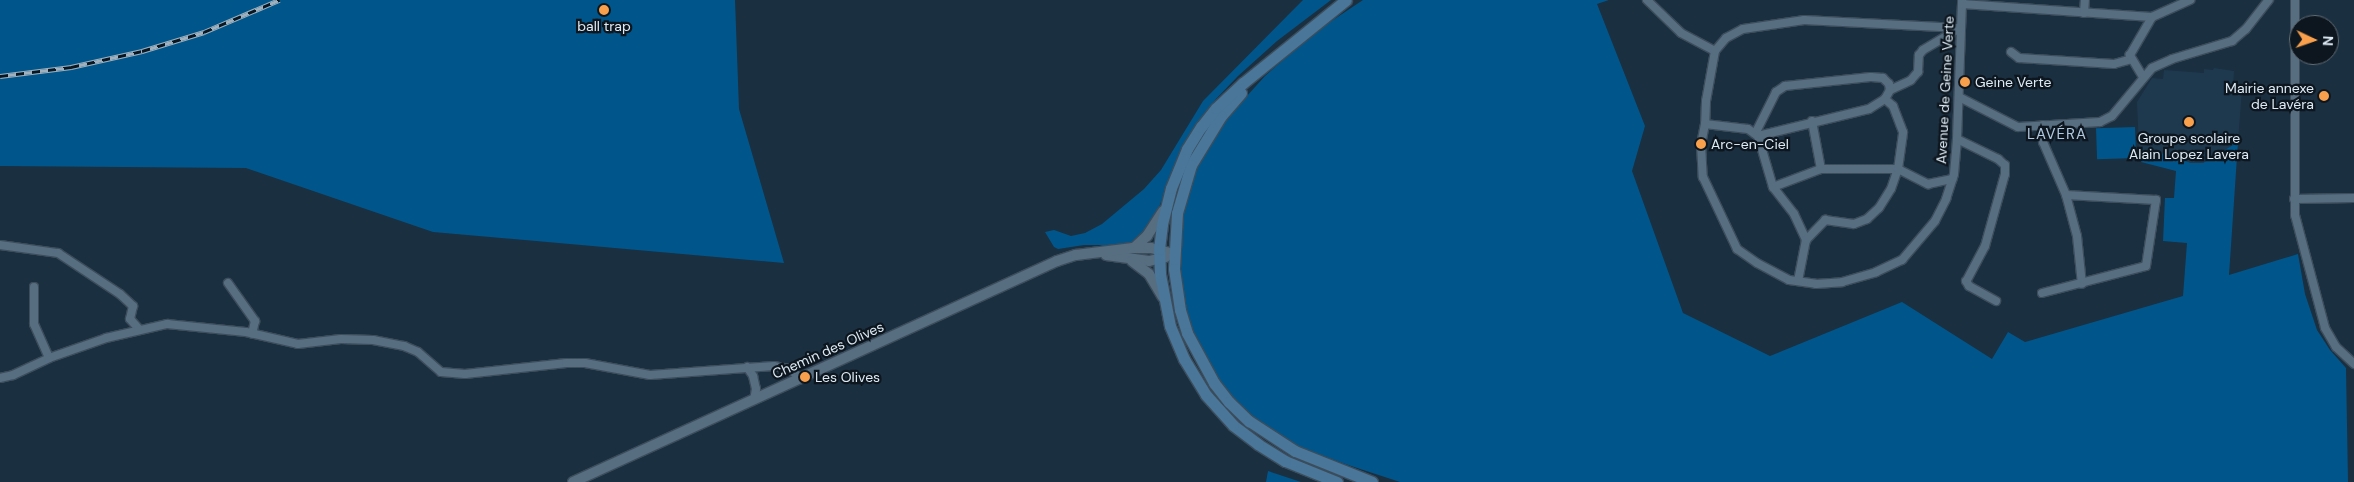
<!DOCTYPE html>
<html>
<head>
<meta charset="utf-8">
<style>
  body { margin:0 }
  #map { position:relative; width:2354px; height:482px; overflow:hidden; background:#1a2f40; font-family:"DM Sans",sans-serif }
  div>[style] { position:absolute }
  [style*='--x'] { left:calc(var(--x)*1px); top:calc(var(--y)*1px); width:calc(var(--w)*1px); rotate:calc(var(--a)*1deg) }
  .built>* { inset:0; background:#1e394e }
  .green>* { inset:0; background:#00568a; transform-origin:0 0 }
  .roads { filter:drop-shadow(1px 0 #3c4d5c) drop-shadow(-1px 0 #3c4d5c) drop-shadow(0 1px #3c4d5c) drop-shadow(0 -1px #3c4d5c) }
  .minor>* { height:8px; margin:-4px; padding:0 4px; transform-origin:4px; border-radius:4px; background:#576e81 }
  .tertiary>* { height:10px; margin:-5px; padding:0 5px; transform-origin:5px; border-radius:5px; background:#576e81 }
  .secondary>* { height:11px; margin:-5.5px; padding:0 5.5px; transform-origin:5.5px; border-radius:5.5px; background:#497699 }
  .rail>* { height:4.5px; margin-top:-2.25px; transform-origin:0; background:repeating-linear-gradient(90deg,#0d161e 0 8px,#a0b0bd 0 16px); box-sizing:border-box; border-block:1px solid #a0b0bd }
  .dots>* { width:14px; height:14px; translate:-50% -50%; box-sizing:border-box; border:2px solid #0d161e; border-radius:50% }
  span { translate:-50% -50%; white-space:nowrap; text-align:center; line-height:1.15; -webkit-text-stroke:4.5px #0d161e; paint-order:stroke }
  .poi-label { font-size:14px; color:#deebf6 }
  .left { translate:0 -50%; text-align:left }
  .right { translate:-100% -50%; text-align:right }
  .street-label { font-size:14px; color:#deebf6 }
  .neighbourhood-label { font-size:15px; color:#afc8df; letter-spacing:1px }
  .north { position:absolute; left:2289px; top:15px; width:50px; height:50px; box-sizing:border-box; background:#0d161e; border:1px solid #616b74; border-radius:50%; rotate:93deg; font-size:14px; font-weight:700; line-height:20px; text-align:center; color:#deebf6 }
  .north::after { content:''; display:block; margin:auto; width:18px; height:22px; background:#f9a04c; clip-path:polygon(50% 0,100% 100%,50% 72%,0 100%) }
</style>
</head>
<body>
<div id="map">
  <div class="built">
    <i style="clip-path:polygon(2214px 68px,2234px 71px,2233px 87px,2242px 89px,2238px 142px,2203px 163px,2191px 163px,2166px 154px,2139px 149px,2137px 102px,2152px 78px,2163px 79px,2164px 70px,2204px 73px,2204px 69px,2213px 70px)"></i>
  </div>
  <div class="green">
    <i style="clip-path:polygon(0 0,735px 0,739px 109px,784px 263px,433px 232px,246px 168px,0 166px)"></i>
    <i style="clip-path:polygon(1303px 0,1331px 0,1277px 41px,1238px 76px,1216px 99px,1192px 131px,1175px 164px,1157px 213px,1138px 240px,1127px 245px,1084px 245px,1058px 249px,1054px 247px,1045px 232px,1054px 230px,1071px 236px,1085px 233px,1102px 224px,1144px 189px,1161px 170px,1203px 101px)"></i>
    <i style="clip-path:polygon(1363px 0,1609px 0,1597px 4px,1645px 126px,1632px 171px,1683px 313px,1770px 356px,1902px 302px,1992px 359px,2008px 332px,2025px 342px,2183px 296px,2187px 243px,2163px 241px,2165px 198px,2174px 198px,2176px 171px,2141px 162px,2139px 149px,2166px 154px,2191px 163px,2203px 163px,2238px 142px,2229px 275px,2298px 254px,2305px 294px,2317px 330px,2330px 350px,2346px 368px,2348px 482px,1400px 482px,1345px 464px,1298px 446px,1264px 426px,1236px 401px,1213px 372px,1194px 335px,1183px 298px,1178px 266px,1178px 234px,1184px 203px,1195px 166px,1218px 128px,1265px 76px,1315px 32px)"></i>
    <i style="left:2135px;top:127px;width:31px;height:39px;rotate:88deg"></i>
    <i style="clip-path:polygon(1268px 471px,1301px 482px,1266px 482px)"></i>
  </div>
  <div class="roads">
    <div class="minor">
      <i style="--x:1647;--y:0;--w:47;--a:44.1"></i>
      <i style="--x:1681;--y:33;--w:38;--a:28"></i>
      <i style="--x:2295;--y:0;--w:215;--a:90"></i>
      <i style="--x:2295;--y:215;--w:117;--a:75.1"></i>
      <i style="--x:2325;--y:328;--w:22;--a:60"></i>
      <i style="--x:2336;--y:347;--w:25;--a:43"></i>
      <i style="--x:1962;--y:4;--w:190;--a:3.9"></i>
      <i style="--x:2152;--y:17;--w:42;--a:-24.1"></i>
      <i style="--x:2084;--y:13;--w:13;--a:-86"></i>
      <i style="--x:1715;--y:51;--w:51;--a:100.2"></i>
      <i style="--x:1706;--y:101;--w:23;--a:92"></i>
      <i style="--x:1705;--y:124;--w:20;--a:101"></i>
      <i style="--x:1701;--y:144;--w:33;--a:87"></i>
      <i style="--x:1703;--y:177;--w:80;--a:64.7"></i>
      <i style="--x:1737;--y:249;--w:24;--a:35"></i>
      <i style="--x:1757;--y:263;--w:36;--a:28"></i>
      <i style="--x:1789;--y:280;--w:27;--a:8"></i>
      <i style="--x:1816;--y:284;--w:26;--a:-4"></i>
      <i style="--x:1842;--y:282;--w:35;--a:-16"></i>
      <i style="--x:1876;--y:272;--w:29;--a:-25"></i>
      <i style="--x:1902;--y:260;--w:51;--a:-49.8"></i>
      <i style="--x:1935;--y:221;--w:25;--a:-63"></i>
      <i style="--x:1946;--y:199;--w:26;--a:-72"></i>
      <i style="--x:1954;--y:174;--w:35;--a:-85"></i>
      <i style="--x:1957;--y:139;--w:139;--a:-87.9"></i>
      <i style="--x:1715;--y:51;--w:17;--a:-50"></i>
      <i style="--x:1726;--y:38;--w:19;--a:-28"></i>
      <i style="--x:1743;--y:29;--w:62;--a:-8.4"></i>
      <i style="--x:1804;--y:20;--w:156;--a:2.9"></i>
      <i style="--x:2011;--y:52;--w:10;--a:37"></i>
      <i style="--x:2019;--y:58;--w:95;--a:3.6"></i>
      <i style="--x:2114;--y:64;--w:18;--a:-16"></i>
      <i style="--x:2143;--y:77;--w:26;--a:-121"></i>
      <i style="--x:2130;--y:55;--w:44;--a:-59.9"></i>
      <i style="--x:1890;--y:90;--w:23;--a:-25"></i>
      <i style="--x:1911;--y:80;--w:11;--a:-49"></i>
      <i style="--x:1918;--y:72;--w:17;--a:-87"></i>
      <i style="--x:1919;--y:55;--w:6;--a:-51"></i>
      <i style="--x:1923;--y:50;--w:43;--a:-30.7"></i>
      <i style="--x:1959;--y:97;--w:66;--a:27"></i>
      <i style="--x:2018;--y:127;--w:82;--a:-3.5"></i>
      <i style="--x:2100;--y:122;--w:13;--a:-27"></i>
      <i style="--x:2112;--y:116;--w:62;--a:-50.2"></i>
      <i style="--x:2152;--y:68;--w:22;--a:-24"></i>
      <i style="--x:2172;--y:59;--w:63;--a:-16.7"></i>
      <i style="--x:2232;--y:41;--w:18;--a:-41"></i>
      <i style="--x:2246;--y:29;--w:37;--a:-52"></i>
      <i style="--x:1812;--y:121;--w:49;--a:79.4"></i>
      <i style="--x:1705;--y:124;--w:43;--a:6.6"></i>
      <i style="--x:1748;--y:129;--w:12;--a:35"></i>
      <i style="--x:1758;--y:136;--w:53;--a:73.6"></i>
      <i style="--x:1773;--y:187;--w:34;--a:52"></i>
      <i style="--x:1794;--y:214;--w:29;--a:65"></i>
      <i style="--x:2043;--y:125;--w:17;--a:90"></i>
      <i style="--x:2043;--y:142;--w:58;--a:66.5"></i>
      <i style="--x:2066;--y:195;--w:42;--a:75"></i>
      <i style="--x:2077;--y:236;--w:48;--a:84.1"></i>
      <i style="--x:1755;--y:134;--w:47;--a:-63.4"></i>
      <i style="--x:1776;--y:92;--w:11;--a:-34"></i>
      <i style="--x:1785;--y:86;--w:86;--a:-6"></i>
      <i style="--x:1871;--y:77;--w:12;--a:5"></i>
      <i style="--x:1883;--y:78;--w:8;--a:45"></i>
      <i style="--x:1889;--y:84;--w:6;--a:81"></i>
      <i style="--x:1890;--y:90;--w:10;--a:119"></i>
      <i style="--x:1758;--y:136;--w:114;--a:-13.7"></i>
      <i style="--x:1869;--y:109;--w:19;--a:-32"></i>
      <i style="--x:1957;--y:139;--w:46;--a:26"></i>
      <i style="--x:1998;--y:159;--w:9;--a:41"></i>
      <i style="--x:2005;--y:165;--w:9;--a:90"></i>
      <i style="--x:2005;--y:174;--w:75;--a:105.5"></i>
      <i style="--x:1985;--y:246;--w:40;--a:118"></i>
      <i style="--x:1966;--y:281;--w:6;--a:59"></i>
      <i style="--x:1969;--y:286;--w:31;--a:29"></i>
      <i style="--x:1773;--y:187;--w:51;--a:-20.6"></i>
      <i style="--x:1821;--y:169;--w:77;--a:0"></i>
      <i style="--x:1898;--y:169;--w:34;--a:27"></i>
      <i style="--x:1928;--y:184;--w:25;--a:-12"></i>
      <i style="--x:2294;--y:199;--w:60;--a:-1"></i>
      <i style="--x:0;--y:245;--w:59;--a:7.9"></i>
      <i style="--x:58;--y:253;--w:74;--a:33.5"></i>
      <i style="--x:120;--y:294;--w:18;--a:43"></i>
      <i style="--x:133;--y:306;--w:13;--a:103"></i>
      <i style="--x:130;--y:319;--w:13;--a:48"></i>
      <i style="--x:1798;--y:281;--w:42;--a:-79"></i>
      <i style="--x:1806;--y:240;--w:28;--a:-46"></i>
      <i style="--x:1825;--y:220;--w:29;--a:8"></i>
      <i style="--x:1854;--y:224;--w:14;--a:-21"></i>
      <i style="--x:1867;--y:219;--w:16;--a:-43"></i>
      <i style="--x:1879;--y:208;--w:22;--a:-58"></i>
      <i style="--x:1891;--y:189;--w:21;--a:-71"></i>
      <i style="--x:1898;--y:169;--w:37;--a:-82"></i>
      <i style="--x:1903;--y:132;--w:28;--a:-111"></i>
      <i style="--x:1893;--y:106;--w:11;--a:-139"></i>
      <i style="--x:228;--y:283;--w:47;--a:54.6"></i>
      <i style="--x:255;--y:321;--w:13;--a:103"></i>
      <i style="--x:34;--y:287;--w:37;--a:90"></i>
      <i style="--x:34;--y:324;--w:37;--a:66"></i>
      <i style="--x:2042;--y:293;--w:107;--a:-14.6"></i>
      <i style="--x:2146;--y:266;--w:67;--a:-81.4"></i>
      <i style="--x:2156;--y:200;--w:90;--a:-176.8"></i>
      <i style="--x:747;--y:367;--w:11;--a:56"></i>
      <i style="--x:753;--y:376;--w:13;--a:77"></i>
      <i style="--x:756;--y:389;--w:11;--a:100"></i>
      <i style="--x:0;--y:378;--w:13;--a:-13"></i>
      <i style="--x:13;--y:375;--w:40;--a:-25"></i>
      <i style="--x:49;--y:358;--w:60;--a:-19.3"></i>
      <i style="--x:106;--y:338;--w:63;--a:-12.9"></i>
      <i style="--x:167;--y:324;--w:79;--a:5.8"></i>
      <i style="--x:246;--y:332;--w:53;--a:13"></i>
      <i style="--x:298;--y:344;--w:43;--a:-6.6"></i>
      <i style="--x:341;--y:339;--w:32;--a:2"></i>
      <i style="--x:373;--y:340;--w:32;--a:11"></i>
      <i style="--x:404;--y:346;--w:15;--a:23"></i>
      <i style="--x:418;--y:352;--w:30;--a:41"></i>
      <i style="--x:441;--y:372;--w:24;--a:5"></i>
      <i style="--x:465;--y:374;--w:102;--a:-6.2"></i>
      <i style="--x:566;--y:363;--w:19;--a:0"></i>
      <i style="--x:585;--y:363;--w:66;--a:10.5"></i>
      <i style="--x:650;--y:375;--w:124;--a:-4.2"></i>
      <i style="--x:774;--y:366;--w:16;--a:11"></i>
      <i style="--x:790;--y:369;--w:15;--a:42"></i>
    </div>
    <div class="tertiary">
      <i style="--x:1134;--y:248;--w:18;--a:-43"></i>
      <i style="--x:1147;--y:236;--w:30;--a:-57"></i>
      <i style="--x:1106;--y:255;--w:43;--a:7.9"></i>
      <i style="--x:1149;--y:261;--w:17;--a:-13"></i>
      <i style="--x:1132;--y:261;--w:21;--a:37"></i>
      <i style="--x:1149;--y:274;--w:27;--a:59"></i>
      <i style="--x:573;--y:482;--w:532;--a:-24.54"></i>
      <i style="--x:1057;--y:261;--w:20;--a:-18"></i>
      <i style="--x:1076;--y:255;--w:57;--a:-7"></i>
      <i style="--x:1133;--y:248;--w:18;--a:0"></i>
      <i style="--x:1151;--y:248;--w:23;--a:15"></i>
    </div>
    <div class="secondary">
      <i style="--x:1241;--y:93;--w:30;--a:131"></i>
      <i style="--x:1221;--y:116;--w:57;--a:121.5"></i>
      <i style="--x:1191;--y:165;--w:50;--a:106.3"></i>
      <i style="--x:1177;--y:213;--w:56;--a:93.1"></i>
      <i style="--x:1174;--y:269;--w:41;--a:81.7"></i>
      <i style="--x:1180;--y:310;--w:24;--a:73"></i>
      <i style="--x:1187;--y:333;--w:57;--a:61.6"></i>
      <i style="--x:1214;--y:383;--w:24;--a:52"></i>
      <i style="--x:1229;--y:402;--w:28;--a:44"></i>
      <i style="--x:1249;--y:421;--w:55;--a:33.1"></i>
      <i style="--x:1295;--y:451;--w:83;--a:21.9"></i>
      <i style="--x:1337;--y:482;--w:56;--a:-158"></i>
      <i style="--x:1285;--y:461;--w:32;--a:-148"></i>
      <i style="--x:1258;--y:444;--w:31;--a:-143"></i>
      <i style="--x:1233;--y:425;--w:40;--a:-132"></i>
      <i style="--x:1206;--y:395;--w:42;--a:-121.4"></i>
      <i style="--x:1184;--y:359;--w:36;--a:-113"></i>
      <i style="--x:1170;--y:326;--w:53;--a:-100.9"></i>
      <i style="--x:1160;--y:274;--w:25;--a:-92"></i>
      <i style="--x:1159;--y:249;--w:25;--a:-83"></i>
      <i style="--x:1162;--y:224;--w:37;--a:-76"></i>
      <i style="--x:1171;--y:188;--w:42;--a:-67.7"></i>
      <i style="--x:1187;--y:149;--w:26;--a:-58"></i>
      <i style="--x:1201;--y:127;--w:24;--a:-52"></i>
      <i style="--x:1216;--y:108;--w:37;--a:-43"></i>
      <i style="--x:1243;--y:83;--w:132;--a:-38.9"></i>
    </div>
  </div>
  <div class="rail">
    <i style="--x:0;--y:76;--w:72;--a:-7.2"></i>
    <i style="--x:71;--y:67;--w:73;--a:-12.7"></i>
    <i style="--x:142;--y:51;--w:65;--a:-17"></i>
    <i style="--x:204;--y:32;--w:82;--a:-23.1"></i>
  </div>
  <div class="dots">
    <i style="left:604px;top:10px;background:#f9a04c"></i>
    <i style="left:1965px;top:82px;background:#f9a04c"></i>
    <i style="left:2324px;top:96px;background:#f9a04c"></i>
    <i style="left:2189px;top:122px;background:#f9a04c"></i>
    <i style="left:1701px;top:144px;background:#f9a04c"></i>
    <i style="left:805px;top:377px;background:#f9a04c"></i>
  </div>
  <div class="poi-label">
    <span style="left:604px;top:26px">ball trap</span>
    <span class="left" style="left:1975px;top:82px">Geine Verte</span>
    <span class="right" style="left:2314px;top:96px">Mairie annexe<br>de Lavéra</span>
    <span style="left:2189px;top:146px">Groupe scolaire<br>Alain Lopez Lavera</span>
    <span class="left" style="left:1711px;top:144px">Arc-en-Ciel</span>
    <span class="left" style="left:815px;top:377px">Les Olives</span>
  </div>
  <div class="street-label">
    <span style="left:1945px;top:90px;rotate:-87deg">Avenue de Geine Verte</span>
    <span style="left:828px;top:350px;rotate:-24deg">Chemin des Olives</span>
  </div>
  <div class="neighbourhood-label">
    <span style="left:2057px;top:135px">LAVÉRA</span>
  </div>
  <div class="north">N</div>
</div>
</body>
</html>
